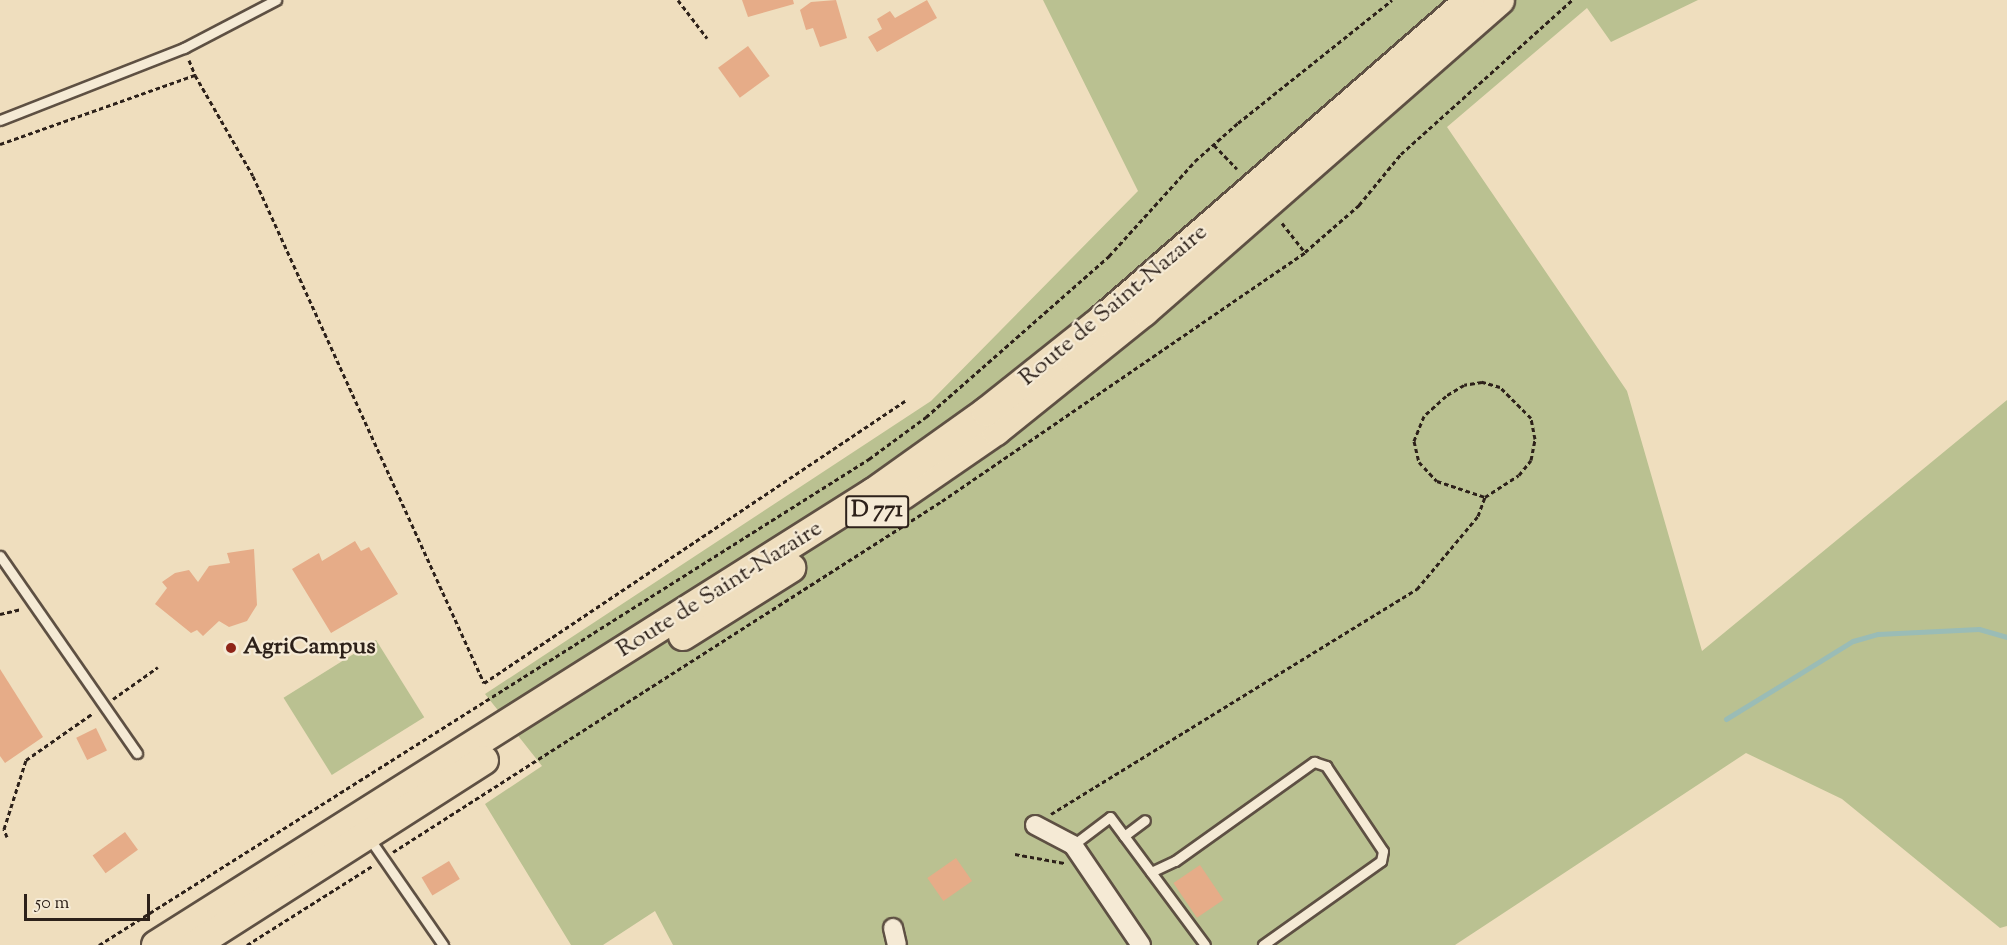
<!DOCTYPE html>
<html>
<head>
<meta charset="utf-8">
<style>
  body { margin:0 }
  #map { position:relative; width:2007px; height:945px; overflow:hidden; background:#efdebe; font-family:"Sorts Mill Goudy",serif }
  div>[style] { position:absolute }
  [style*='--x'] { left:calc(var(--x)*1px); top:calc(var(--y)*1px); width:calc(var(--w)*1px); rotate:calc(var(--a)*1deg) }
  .green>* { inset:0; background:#bac191; transform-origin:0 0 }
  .stream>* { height:5px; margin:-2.5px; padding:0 2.5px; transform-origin:2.5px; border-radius:2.5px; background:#9abcb6 }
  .building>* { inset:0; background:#e6ac88; transform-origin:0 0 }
  .path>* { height:3px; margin-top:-1.5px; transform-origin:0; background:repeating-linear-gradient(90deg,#2d211a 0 4.5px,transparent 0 7.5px) }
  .roads { filter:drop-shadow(2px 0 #5e5043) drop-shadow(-2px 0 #5e5043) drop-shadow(0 2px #5e5043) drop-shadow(0 -2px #5e5043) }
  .lane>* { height:9px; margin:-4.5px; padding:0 4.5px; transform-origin:4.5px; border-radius:4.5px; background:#f5ead5 }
  .street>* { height:18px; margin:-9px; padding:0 9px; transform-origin:9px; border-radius:9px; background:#f5ead5 }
  .primary>* { height:28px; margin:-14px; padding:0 14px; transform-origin:14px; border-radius:14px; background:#efdebe }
  .dots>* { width:16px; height:16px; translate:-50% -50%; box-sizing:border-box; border:3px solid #f5ead5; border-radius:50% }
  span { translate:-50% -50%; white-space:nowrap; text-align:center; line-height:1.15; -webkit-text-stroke:4.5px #f5ead5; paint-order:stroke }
  .shield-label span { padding:2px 4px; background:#f5ead5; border:2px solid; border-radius:4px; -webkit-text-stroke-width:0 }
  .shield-label { font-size:22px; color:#2d211a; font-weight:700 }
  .street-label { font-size:24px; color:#2d211a }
  .poi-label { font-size:24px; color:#2d211a; font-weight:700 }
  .left { translate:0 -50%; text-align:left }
  .scale { position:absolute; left:24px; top:894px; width:126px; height:27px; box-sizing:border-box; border:3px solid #2d211a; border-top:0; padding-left:8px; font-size:18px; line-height:21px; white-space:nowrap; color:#2d211a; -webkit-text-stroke:4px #f5ead5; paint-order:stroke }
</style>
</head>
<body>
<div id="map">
  <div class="green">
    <i style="clip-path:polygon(1043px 0,1698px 0,1611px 42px,1587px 8px,1447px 127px,1627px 391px,1702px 651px,2007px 400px,2007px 926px,2000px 928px,1842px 799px,1746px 753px,1455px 945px,673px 945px,655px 911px,603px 945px,571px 945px,485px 804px,542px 766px,485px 694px,931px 401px,1138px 191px)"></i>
    <i style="left:376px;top:640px;width:91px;height:109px;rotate:58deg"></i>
  </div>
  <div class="stream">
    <i style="--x:1726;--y:719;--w:149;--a:-31.6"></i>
    <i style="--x:1853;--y:641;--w:26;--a:-16"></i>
    <i style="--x:1878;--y:634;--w:101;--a:-2.8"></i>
    <i style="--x:1979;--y:629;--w:29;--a:16"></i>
  </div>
  <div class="building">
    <i style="clip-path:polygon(742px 0,793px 0,794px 4px,748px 17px)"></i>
    <i style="clip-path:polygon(836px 0,847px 38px,820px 47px,813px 28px,806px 30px,800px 10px,811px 2px)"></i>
    <i style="clip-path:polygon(927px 0,937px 18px,877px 52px,868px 37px,882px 29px,877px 19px,890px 11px,895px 18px)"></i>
    <i style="left:748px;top:46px;width:37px;height:37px;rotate:54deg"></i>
    <i style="clip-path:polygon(355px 541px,361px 551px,369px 547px,398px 594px,331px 633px,292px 569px,319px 553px,322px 561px)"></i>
    <i style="clip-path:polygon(254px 549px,257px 605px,247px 621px,229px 627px,219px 621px,203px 636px,197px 630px,191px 633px,155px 604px,167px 588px,162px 582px,175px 573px,189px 570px,198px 582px,209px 566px,230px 563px,227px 553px)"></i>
    <i style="clip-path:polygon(0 669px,43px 737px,5px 763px,0 756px)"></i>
    <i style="left:96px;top:728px;width:25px;height:22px;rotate:64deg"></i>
    <i style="left:125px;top:832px;width:22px;height:40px;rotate:54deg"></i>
    <i style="left:956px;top:858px;width:28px;height:35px;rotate:55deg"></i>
    <i style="left:449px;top:861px;width:21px;height:32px;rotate:59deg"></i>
    <i style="left:1200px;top:865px;width:42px;height:32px;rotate:56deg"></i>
  </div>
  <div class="path">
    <i style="--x:678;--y:0;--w:48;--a:52.7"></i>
    <i style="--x:189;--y:60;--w:16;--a:68"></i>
    <i style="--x:0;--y:144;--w:207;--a:-19.5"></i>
    <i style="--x:195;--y:75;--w:116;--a:60.1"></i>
    <i style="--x:253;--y:176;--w:557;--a:65.5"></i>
    <i style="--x:484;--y:683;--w:507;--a:-33.82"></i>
    <i style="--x:1214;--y:145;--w:33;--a:46"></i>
    <i style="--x:1282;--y:223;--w:37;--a:52"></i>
    <i style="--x:0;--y:614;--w:22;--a:-13"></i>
    <i style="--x:113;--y:699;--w:55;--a:-35.4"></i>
    <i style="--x:1051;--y:814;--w:430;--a:-31.6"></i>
    <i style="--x:1417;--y:589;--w:95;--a:-50.1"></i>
    <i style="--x:1478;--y:516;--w:20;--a:-70"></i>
    <i style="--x:1485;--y:497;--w:40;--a:-32.9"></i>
    <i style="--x:1519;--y:475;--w:19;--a:-51"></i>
    <i style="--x:1531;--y:460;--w:21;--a:-79"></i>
    <i style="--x:1535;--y:439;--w:21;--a:-101"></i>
    <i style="--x:1531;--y:418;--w:44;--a:-135"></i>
    <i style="--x:1500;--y:387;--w:19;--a:-164"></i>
    <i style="--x:1482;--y:382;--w:18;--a:171"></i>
    <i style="--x:1464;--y:385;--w:21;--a:149"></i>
    <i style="--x:1446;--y:396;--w:30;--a:138"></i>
    <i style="--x:1424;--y:416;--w:27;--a:112"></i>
    <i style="--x:1414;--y:441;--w:22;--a:77"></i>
    <i style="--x:1419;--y:462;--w:26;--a:47"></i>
    <i style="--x:1437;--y:481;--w:51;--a:18.4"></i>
    <i style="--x:7;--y:837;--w:9;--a:-111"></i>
    <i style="--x:4;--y:829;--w:72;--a:-72.3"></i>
    <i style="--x:26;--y:760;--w:82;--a:-35"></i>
    <i style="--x:393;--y:852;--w:652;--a:-32.59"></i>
    <i style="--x:942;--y:501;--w:440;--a:-34.4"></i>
    <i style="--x:1305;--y:252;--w:72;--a:-41"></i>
    <i style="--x:1359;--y:205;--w:66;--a:-50.5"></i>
    <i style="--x:1401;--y:154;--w:230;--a:-42"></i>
    <i style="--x:1015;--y:854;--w:50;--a:10.4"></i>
    <i style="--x:99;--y:945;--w:911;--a:-32.26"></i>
    <i style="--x:869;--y:459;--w:71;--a:-36.4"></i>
    <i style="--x:926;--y:417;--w:244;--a:-41.3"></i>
    <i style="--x:1109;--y:256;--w:128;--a:-47.8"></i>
    <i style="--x:1195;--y:161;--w:57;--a:-41.5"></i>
    <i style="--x:1238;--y:123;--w:197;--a:-38.6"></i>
    <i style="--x:247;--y:945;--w:148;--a:-32.3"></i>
  </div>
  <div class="roads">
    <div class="lane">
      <i style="--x:0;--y:120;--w:198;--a:-21.4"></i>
      <i style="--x:184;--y:48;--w:104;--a:-27.6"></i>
      <i style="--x:0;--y:556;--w:240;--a:55.2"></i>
      <i style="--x:1124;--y:836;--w:26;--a:-37"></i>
      <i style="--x:369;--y:838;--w:130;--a:55.3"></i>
      <i style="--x:1073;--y:845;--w:46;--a:-37.1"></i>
      <i style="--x:1110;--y:817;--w:159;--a:53.4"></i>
      <i style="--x:1151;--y:872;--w:26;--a:-25"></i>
      <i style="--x:1175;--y:861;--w:171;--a:-35.5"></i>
      <i style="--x:1314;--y:762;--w:13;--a:18"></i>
      <i style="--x:1326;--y:766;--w:102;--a:56.2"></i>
      <i style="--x:1383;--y:851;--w:10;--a:101"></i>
      <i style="--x:1381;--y:861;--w:145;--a:144.6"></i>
    </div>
    <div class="street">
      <i style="--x:1035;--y:825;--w:43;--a:27.8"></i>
      <i style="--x:1073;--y:845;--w:121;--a:55.8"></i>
      <i style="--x:893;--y:928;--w:17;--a:77"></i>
    </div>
    <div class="primary">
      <i style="--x:903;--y:495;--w:113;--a:-34.5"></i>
      <i style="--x:996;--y:431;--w:190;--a:-38.8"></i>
      <i style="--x:1144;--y:312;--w:473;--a:-41.2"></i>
      <i style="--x:683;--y:636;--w:128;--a:-32.2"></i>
      <i style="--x:156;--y:945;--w:849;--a:-32.25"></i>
      <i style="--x:874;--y:492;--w:138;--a:-35.5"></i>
      <i style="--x:986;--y:412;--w:143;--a:-38.5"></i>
      <i style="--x:1098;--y:323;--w:492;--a:-41"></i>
      <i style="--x:195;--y:945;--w:343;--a:-32.6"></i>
    </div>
  </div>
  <div class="dots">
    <i style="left:231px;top:648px;background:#8f2418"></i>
  </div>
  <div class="shield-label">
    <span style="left:877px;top:512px">D 771</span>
  </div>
  <div class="street-label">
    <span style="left:1114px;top:306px;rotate:-40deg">Route de Saint-Nazaire</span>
    <span style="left:720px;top:590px;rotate:-32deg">Route de Saint-Nazaire</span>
  </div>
  <div class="poi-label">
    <span class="left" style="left:243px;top:648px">AgriCampus</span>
  </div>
  <div class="scale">50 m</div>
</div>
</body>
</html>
